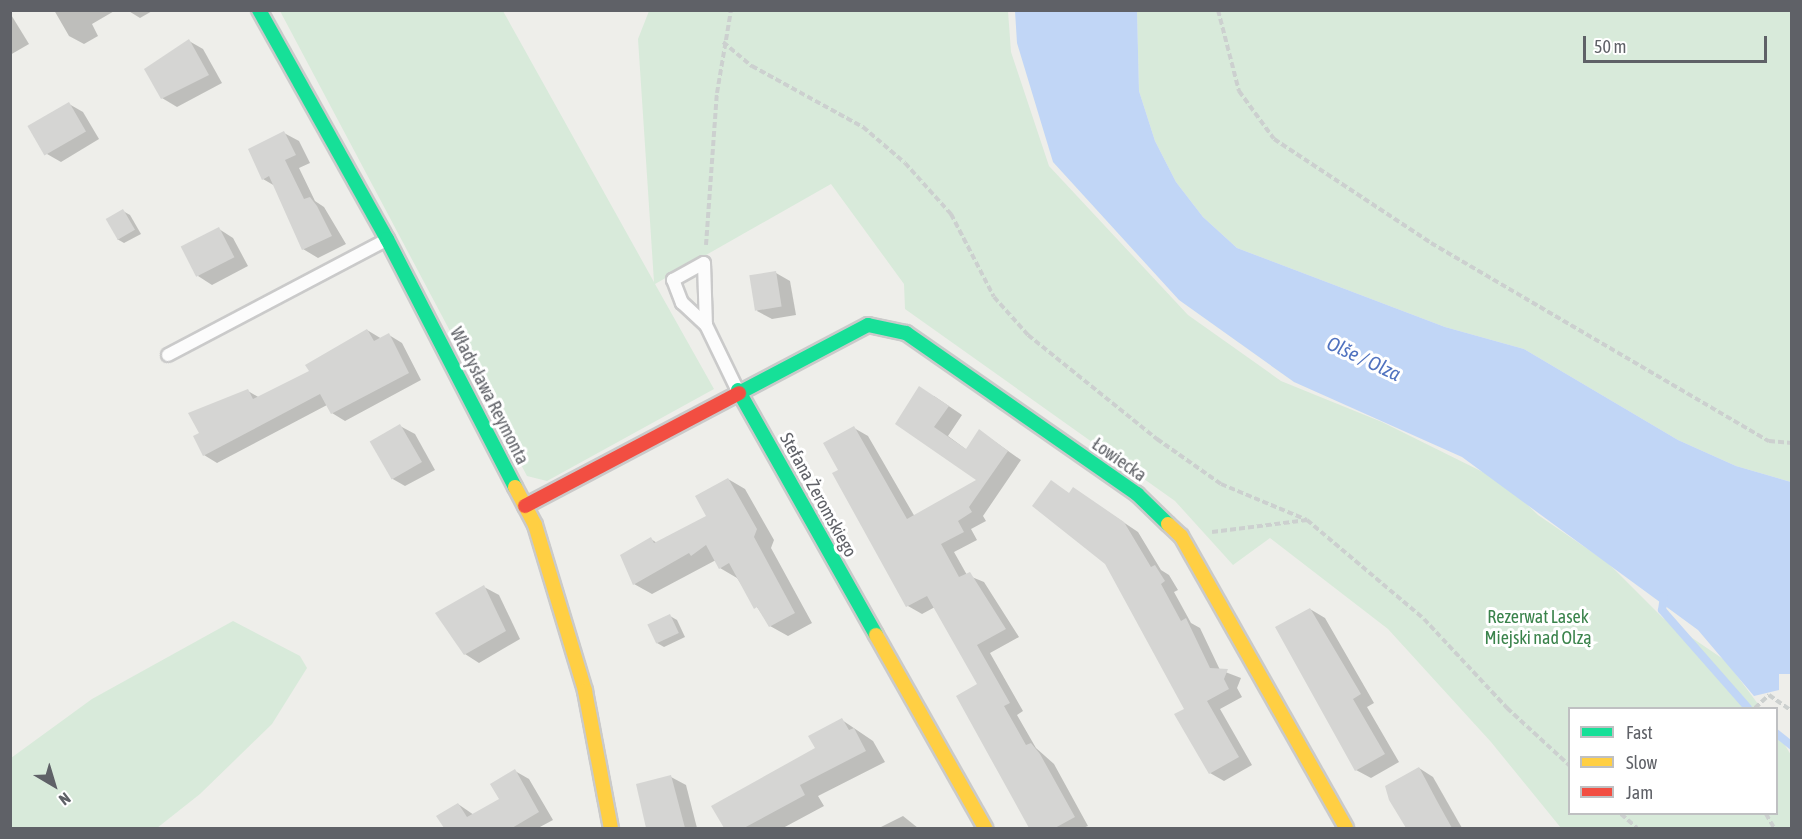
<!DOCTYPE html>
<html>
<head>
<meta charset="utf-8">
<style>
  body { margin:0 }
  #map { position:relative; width:1802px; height:839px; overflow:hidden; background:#eeeeea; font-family:"Asap Condensed",sans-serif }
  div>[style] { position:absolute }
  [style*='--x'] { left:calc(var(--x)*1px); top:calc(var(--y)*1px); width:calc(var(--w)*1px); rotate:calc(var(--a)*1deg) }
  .green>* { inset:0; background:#d8eada }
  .water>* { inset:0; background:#c1d6f6 }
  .shadow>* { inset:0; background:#0003 }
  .stream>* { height:8px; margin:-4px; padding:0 4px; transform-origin:4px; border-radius:4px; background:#c1d6f6 }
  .building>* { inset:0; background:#d5d5d3; transform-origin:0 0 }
  .path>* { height:4px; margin-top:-2px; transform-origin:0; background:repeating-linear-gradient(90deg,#ccd0cf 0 6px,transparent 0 9px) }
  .roads { filter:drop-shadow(2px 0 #cacaca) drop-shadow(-2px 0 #cacaca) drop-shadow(0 2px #cacaca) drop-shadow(0 -2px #cacaca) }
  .lane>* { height:12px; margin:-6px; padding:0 6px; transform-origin:6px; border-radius:6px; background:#fcfcfc }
  .fast>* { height:14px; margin:-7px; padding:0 7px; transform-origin:7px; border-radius:7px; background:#16e098 }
  .slow>* { height:14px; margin:-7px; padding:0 7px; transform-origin:7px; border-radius:7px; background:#ffcf43 }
  .jam>* { height:14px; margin:-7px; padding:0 7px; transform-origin:7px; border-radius:7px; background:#f24e42 }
  span { translate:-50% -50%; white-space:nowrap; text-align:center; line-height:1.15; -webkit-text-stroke:6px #fff; paint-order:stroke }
  .street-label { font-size:18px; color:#5f6167 }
  .park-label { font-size:18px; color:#3a834b }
  .water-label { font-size:20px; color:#5072bf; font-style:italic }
  .frame { position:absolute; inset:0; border:12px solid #5f6167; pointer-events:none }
  .legend { position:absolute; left:1568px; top:707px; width:210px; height:108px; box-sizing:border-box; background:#fff; border:2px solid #bfc0c2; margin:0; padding:8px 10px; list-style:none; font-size:18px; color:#5f6167 }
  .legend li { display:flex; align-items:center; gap:12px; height:30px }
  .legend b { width:30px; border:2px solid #bfc0c2 }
  .north { position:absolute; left:24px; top:755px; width:60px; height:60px; -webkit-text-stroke:4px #fff; paint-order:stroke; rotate:142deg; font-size:16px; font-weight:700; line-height:24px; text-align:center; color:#5f6167 }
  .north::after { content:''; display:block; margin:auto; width:21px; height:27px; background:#5f6167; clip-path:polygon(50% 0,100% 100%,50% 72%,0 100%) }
  .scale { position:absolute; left:1583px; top:36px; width:184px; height:27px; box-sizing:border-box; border:3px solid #5f6167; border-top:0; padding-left:8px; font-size:18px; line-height:21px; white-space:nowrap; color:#5f6167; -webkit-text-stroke:4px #fff; paint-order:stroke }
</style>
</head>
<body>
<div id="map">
  <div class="green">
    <i style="clip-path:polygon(280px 11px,503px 11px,654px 282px,638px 39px,649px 11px,1008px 11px,1011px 52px,1049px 166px,1188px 315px,1281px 381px,1382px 422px,1505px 483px,1538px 515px,1608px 563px,1663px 618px,1726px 661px,1761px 708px,1570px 708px,1570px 814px,1776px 814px,1777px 732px,1791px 755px,1791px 828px,1561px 828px,1491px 742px,1388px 629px,1270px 538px,1233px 565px,1175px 501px,905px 309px,904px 284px,831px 184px,655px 284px,714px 389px,547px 481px,527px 476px)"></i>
    <i style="clip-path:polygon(1137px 11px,1791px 11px,1791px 482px,1736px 466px,1678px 440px,1524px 349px,1445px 327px,1237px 248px,1203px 217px,1176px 182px,1155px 141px,1139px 91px)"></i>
    <i style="clip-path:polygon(233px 621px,300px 656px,307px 668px,272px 724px,200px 794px,157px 828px,11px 828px,11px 758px,92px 699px)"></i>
  </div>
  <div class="water">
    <i style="clip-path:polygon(1015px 11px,1137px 11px,1139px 91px,1155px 141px,1176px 182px,1203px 217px,1237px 248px,1445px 327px,1524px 349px,1678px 440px,1736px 466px,1791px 482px,1791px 674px,1779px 674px,1779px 690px,1754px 696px,1698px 630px,1462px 457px,1294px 382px,1179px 300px,1053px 162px,1017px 43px)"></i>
  </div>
  <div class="shadow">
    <i style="clip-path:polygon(54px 10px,116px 10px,92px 24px,98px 36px,84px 44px,69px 36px)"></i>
    <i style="clip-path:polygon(127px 10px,154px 10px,140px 18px)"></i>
    <i style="clip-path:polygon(10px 13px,29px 44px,10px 55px)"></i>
    <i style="clip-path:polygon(189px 41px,203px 49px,222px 83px,177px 107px,162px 98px)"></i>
    <i style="clip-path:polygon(69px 104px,83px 112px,99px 139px,61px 162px,47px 154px)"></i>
    <i style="clip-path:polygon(284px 133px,299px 141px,310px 163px,299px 168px,315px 201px,324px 207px,346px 244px,318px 258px,303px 249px,275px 186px,263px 179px)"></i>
    <i style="clip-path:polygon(123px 211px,130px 215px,141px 234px,124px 243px,117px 239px)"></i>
    <i style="clip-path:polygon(219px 229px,233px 238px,248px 266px,212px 285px,198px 276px)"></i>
    <i style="clip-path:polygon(776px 273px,790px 281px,796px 315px,772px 319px,757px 311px)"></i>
    <i style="clip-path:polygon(367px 330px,382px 339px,389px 335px,402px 343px,421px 380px,345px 421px,332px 413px,327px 405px,217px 463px,204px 455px,248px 391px,260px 398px,311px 372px)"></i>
    <i style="clip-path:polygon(934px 396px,962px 415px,948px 436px,967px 450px,980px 431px,1021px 460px,983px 516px,986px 521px,971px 529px,977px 540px,954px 552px,967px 575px,984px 582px,1019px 637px,990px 653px,1023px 711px,1017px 715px,1036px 748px,1054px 764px,1088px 826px,1083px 828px,1031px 828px,958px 697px,979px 685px,935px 607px,922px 614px,908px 606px,840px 470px,854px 428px,868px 436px,915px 517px,979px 481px,897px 424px)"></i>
    <i style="clip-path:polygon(400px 426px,415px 434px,435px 470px,405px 486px,391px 478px)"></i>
    <i style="clip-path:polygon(728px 479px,745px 489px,774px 540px,771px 548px,812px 623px,788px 636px,770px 626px,737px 578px,720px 568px,716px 560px,652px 594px,634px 584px,651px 539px,657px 543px,708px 516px)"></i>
    <i style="clip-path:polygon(1051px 482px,1070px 494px,1074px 489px,1138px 532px,1161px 570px,1169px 575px,1178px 590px,1174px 592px,1191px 623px,1200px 628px,1220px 670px,1241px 678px,1237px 688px,1242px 697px,1220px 709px,1252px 765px,1224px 781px,1210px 773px,1186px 710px,1106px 563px)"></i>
    <i style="clip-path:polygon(484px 587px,499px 595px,520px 639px,479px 663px,465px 654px)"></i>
    <i style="clip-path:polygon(1310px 609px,1325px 618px,1374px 703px,1367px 707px,1399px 762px,1371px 778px,1356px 770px)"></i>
    <i style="clip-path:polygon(670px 616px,677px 620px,685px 637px,664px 647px,657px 643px)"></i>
    <i style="clip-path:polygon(842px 720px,873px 741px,885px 762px,818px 796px,824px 806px,783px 828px,726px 828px,713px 807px,817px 749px)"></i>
    <i style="clip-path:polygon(1419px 768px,1433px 777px,1462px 828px,1408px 828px,1387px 787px)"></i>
    <i style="clip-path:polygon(515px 771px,529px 779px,553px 820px,538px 828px,445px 828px,438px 816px,458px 804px,474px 815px,501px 799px)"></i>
    <i style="clip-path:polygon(671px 777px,686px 785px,697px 828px,648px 828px,637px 785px)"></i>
    <i style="clip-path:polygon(903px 816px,918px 828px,879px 828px)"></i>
  </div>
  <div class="stream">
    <i style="--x:1664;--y:596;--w:14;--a:98"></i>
    <i style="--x:1662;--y:610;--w:130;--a:48.7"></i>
    <i style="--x:1776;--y:733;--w:21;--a:39"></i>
  </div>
  <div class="building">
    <i style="clip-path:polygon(189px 39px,209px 75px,161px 99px,144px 69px)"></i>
    <i style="left:69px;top:102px;width:34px;height:48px;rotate:60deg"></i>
    <i style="clip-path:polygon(284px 131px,296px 155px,285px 160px,304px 199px,310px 197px,317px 206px,332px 236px,302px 250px,269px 176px,262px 180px,248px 149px)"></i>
    <i style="left:123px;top:209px;width:24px;height:20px;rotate:60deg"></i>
    <i style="left:219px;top:227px;width:34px;height:43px;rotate:63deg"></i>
    <i style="left:776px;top:271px;width:36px;height:27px;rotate:81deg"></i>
    <i style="clip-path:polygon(367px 329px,374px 341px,389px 333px,409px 373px,331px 414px,320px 394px,203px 456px,193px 436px,199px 433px,188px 413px,248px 389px,253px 399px,309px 371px,305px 365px)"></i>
    <i style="clip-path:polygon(919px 386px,949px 406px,934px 427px,966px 449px,979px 429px,1008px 451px,969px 507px,972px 512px,958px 521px,964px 532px,941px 544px,959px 577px,970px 572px,1006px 629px,977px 645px,1010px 703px,1004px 706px,1026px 745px,1031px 743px,1040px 754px,1075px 817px,1055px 828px,1029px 828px,956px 696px,977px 684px,927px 596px,906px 607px,832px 473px,838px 470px,823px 443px,854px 426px,907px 519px,976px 480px,895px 424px)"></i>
    <i style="left:400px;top:424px;width:44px;height:35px;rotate:60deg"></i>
    <i style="clip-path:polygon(728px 478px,757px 529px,754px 537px,795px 613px,769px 627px,757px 607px,754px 609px,729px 563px,719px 569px,706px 545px,691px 556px,689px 553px,633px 585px,620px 555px,651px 537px,654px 543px,706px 516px,695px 496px)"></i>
    <i style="clip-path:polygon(1051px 480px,1069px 493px,1073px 487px,1124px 522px,1151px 567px,1155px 565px,1165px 581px,1161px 584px,1181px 621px,1186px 618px,1210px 668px,1228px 669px,1224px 679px,1229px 689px,1207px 701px,1239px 757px,1209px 774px,1174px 714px,1184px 709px,1105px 564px,1032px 506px)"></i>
    <i style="clip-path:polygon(484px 585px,506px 631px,464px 655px,435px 613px)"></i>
    <i style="clip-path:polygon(1310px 608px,1361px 694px,1353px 699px,1385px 754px,1355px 771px,1275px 627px)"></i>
    <i style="left:670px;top:614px;width:21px;height:25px;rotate:65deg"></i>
    <i style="clip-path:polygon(842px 718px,849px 730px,854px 728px,866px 751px,800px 785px,805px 795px,744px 828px,724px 828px,711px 806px,815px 748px,808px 736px)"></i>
    <i style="clip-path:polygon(1419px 767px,1437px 801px,1452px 828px,1406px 828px,1389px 800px,1385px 786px)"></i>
    <i style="clip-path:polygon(515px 769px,539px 812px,512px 828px,444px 828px,436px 816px,458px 803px,467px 817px,499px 799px,490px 784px)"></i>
    <i style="clip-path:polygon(671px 775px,685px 828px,646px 828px,636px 784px)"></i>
  </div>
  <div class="path">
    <i style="--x:1218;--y:10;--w:84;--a:75.5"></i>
    <i style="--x:1239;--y:91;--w:59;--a:53.9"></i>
    <i style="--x:1274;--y:139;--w:188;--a:33.5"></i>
    <i style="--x:1431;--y:243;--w:392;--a:30.4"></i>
    <i style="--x:1769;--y:441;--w:23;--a:5"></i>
    <i style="--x:723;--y:42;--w:38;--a:40"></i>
    <i style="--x:752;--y:66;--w:127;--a:28.8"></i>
    <i style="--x:863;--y:127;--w:55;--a:40.6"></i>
    <i style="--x:905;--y:163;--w:69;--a:48"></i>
    <i style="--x:951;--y:214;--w:93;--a:62.6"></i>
    <i style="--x:994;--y:297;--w:51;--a:48.2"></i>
    <i style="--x:1028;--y:335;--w:166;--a:38.9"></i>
    <i style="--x:1157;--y:439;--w:78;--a:35.1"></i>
    <i style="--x:1221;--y:484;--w:93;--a:22.7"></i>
    <i style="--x:706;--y:245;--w:152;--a:-85.9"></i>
    <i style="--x:717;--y:93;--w:84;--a:-80.4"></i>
    <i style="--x:1212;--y:532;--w:96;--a:-7.2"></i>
    <i style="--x:1307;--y:520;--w:153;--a:40.2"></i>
    <i style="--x:1424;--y:619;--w:122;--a:47"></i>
    <i style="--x:1507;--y:708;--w:86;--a:42.6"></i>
    <i style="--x:1755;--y:708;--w:19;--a:-43"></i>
    <i style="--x:1769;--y:695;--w:28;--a:35"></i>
    <i style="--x:1621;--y:814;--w:21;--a:41"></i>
    <i style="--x:1766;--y:814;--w:16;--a:60"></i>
  </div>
  <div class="roads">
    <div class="lane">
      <i style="--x:706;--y:325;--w:33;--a:-137"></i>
      <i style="--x:682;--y:303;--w:25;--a:-111"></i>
      <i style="--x:673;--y:280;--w:35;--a:-29"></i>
      <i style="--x:704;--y:263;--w:62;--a:88.2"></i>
      <i style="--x:706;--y:325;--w:71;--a:64.2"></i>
      <i style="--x:168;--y:355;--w:246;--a:-27.8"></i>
    </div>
    <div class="fast">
      <i style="--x:259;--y:10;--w:262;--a:60.8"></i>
      <i style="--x:387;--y:239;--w:279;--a:62.7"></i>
      <i style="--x:738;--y:390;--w:281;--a:60.6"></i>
      <i style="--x:739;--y:393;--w:146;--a:-27.8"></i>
      <i style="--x:868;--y:325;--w:39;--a:12"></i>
      <i style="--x:906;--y:333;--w:282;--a:34.9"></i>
      <i style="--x:1137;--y:494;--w:43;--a:44.1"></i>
    </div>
    <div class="slow">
      <i style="--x:515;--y:487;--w:43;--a:62.2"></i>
      <i style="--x:535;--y:525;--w:173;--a:73.2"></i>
      <i style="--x:585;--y:691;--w:139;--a:79.3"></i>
      <i style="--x:1168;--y:524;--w:18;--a:43"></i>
      <i style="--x:1181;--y:536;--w:335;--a:60.5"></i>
      <i style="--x:876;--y:635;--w:222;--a:60.5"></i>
    </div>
    <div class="jam">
      <i style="--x:525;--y:506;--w:242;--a:-27.8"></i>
    </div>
  </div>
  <div class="street-label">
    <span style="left:489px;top:396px;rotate:63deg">Władysława Reymonta</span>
    <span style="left:1119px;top:460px;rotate:35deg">Łowiecka</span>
    <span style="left:818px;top:495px;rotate:61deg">Stefana Żeromskiego</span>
  </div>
  <div class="park-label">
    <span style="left:1538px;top:628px">Rezerwat Lasek<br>Miejski nad Olzą</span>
  </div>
  <div class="water-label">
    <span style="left:1364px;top:358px;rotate:25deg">Olše / Olza</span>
  </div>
  <div class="frame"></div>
  <ul class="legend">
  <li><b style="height:8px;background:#16e098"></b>Fast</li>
  <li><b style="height:8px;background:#ffcf43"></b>Slow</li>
  <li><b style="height:8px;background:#f24e42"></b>Jam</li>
  </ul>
  <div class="north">N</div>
  <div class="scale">50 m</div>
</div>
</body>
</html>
